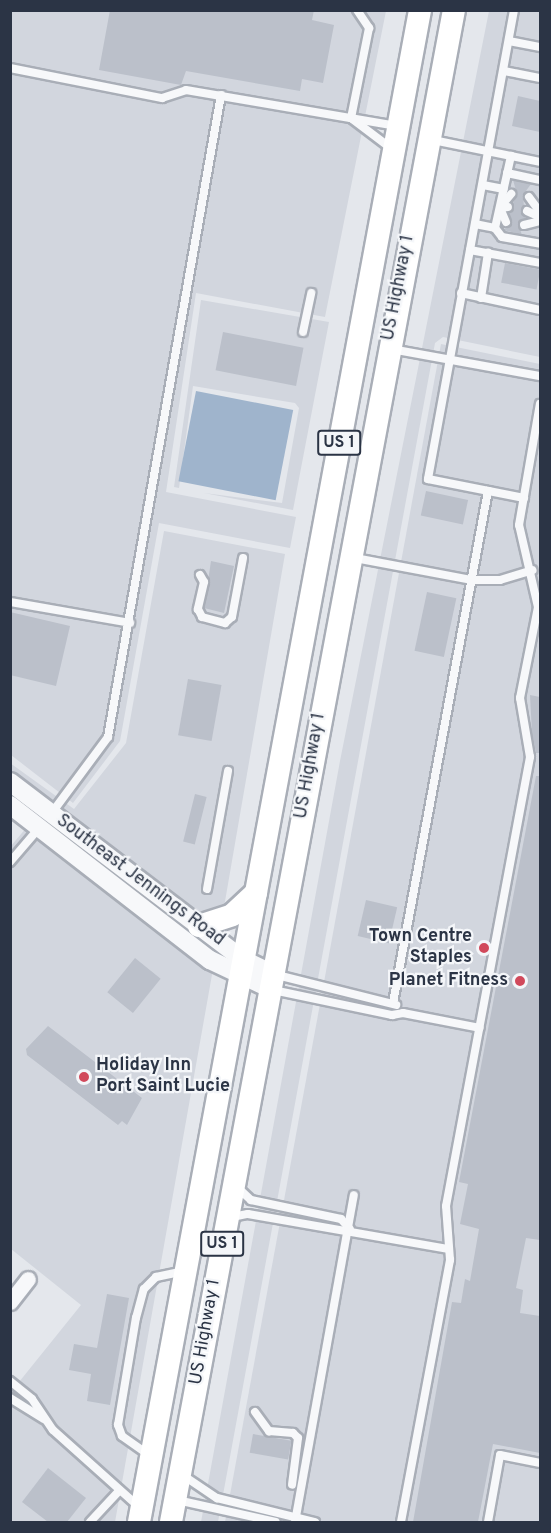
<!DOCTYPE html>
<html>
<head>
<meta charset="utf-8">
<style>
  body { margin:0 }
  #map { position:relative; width:551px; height:1533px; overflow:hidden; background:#e4e7ec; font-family:Overpass,sans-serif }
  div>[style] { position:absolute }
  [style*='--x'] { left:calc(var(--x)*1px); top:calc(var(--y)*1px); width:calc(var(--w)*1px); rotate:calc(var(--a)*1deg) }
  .built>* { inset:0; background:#d2d6de }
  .water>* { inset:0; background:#9fb4cc; transform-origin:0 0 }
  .building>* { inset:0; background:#bbc0ca; transform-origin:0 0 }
  .roads { filter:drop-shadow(2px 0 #a9aeb7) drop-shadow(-2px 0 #a9aeb7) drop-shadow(0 2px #a9aeb7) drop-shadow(0 -2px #a9aeb7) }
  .service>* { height:8px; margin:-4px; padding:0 4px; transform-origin:4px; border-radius:4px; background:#f7f8fa }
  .minor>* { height:15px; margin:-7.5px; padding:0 7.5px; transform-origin:7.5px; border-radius:7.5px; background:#f7f8fa }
  .tertiary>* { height:18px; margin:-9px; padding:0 9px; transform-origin:9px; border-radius:9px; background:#f7f8fa }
  .primary>* { height:22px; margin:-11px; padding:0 11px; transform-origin:11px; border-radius:11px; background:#fff }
  .dots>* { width:16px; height:16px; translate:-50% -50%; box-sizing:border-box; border:3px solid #f4f6f9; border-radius:50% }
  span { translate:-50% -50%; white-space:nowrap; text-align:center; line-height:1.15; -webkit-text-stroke:4.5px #f4f6f9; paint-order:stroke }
  .shield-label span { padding:2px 4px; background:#f4f6f9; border:2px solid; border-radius:4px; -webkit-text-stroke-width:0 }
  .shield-label { font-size:16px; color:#2b3445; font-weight:700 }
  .street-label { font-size:18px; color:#2b3445 }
  .poi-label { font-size:18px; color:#2b3445; font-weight:700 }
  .right { translate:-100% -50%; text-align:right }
  .left { translate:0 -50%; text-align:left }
  .frame { position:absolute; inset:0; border:12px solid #2b3445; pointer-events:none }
</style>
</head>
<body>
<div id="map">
  <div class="built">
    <i style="clip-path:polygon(10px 11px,386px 11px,325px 317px,196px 293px,166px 492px,296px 517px,290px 548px,159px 523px,120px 741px,73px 803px,11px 755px)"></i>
    <i style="clip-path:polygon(489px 11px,540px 11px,540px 357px,443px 337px,435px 343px,218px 1522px,201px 1522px,340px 761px)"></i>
    <i style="clip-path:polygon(201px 300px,329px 322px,293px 510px,204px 493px,282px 503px,299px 408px,295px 403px,193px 386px,179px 488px,174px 487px)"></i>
    <i style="clip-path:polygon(441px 344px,540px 364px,540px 1522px,225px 1522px)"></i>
    <i style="clip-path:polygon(164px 531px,285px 554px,223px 913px,200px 919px,11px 774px,10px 763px,74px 809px,126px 743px)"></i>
    <i style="clip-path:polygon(27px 827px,213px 969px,115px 1522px,11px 1522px,11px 1392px,81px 1305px,11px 1249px,10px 847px)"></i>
  </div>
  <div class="water">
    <i style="left:196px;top:391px;width:99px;height:92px;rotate:11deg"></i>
  </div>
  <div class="building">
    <i style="clip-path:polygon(110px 10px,314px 10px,312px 20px,334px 25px,323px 83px,302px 79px,300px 91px,186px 71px,181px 85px,99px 70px)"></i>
    <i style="clip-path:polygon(518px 96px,540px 101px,540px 132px,512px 126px)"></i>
    <i style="clip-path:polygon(513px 180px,531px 184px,523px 195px,525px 219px,518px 224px,522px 235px,504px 230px,512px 223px,509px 213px,517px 194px)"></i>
    <i style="left:505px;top:263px;width:36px;height:20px;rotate:11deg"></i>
    <i style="left:223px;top:332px;width:82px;height:39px;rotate:11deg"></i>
    <i style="left:426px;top:491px;width:43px;height:25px;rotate:12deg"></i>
    <i style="clip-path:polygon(211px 561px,234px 566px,224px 613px,204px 608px)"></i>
    <i style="left:427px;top:592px;width:30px;height:60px;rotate:12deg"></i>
    <i style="clip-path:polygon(10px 612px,70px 626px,56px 686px,10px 675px)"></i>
    <i style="left:188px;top:679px;width:34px;height:57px;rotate:10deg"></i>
    <i style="clip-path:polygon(530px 695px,540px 697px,540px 753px,536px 753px,532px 733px)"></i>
    <i style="clip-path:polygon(536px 776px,540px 776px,540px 1240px,526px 1238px,516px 1288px,523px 1290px,520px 1313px,540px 1316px,540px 1453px,493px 1444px,478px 1522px,413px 1522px,452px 1302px,461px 1303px,465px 1279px,470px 1281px,479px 1229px,460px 1224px,468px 1184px,459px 1182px)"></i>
    <i style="left:195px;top:794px;width:12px;height:49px;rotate:14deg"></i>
    <i style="left:366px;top:900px;width:32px;height:37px;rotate:13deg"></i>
    <i style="left:135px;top:958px;width:33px;height:44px;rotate:39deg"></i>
    <i style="clip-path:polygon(48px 1026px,142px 1098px,127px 1125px,122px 1121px,118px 1125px,27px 1055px,26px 1049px)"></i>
    <i style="clip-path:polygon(107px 1294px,129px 1298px,110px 1405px,87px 1401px,91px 1374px,69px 1370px,74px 1344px,97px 1348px)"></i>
    <i style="left:253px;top:1434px;width:39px;height:19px;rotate:10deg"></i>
    <i style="clip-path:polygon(48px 1468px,86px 1498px,67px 1522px,48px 1522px,22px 1502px)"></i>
  </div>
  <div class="roads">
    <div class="service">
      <i style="--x:357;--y:10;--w:22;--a:56"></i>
      <i style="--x:369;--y:28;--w:92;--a:101.3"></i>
      <i style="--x:351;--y:118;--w:51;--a:37.1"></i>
      <i style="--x:514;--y:10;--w:477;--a:100.4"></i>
      <i style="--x:428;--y:479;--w:98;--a:11.2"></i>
      <i style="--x:509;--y:41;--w:32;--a:11"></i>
      <i style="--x:10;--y:68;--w:155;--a:11.2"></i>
      <i style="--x:162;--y:98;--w:25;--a:-18"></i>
      <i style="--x:186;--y:90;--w:214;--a:9.7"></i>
      <i style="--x:504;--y:71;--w:37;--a:11"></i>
      <i style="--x:433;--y:140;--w:109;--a:11.6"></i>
      <i style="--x:507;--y:173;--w:34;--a:12"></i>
      <i style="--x:483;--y:185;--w:21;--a:11"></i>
      <i style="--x:529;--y:197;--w:19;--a:54"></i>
      <i style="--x:501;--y:206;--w:16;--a:-50"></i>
      <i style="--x:527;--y:211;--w:14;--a:25"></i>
      <i style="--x:506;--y:222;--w:15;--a:-113"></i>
      <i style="--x:500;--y:208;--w:8;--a:-7"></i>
      <i style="--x:475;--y:224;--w:20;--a:11"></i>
      <i style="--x:495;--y:228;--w:11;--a:52"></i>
      <i style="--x:502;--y:237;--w:39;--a:10"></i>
      <i style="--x:524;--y:225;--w:16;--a:-14"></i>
      <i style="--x:495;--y:228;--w:74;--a:-77.5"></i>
      <i style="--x:470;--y:250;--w:71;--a:10.5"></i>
      <i style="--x:461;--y:293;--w:81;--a:12.1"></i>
      <i style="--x:481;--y:298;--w:46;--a:-81.2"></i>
      <i style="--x:303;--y:332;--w:40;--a:-78"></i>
      <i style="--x:391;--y:349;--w:151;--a:10.3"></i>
      <i style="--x:355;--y:558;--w:118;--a:10.7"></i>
      <i style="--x:471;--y:580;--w:29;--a:0"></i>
      <i style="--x:500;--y:580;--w:34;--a:-17"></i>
      <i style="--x:200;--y:575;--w:8;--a:60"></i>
      <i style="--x:204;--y:582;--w:28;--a:103"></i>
      <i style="--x:198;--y:609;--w:9;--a:63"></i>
      <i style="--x:202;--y:617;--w:24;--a:15"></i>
      <i style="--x:225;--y:623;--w:9;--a:-41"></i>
      <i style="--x:232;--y:617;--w:60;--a:-79.4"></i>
      <i style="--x:10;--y:602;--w:122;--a:9.9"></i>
      <i style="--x:51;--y:814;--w:96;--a:-53.5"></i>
      <i style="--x:108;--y:737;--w:652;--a:-80.02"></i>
      <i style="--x:10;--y:862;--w:45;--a:-49.5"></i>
      <i style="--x:207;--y:889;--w:120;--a:-79.9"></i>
      <i style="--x:277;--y:975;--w:123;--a:14.1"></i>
      <i style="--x:273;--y:990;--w:122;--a:11.9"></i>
      <i style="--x:392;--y:1015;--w:11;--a:-10"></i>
      <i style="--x:403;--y:1013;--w:78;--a:11"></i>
      <i style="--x:393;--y:1003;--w:521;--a:-79.49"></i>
      <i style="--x:237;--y:1187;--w:19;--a:43"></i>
      <i style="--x:251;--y:1200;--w:92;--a:11.9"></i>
      <i style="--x:341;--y:1219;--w:13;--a:48"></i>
      <i style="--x:232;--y:1217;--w:16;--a:-11"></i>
      <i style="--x:248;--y:1214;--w:204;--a:9.9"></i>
      <i style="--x:10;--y:1381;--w:28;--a:39"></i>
      <i style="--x:32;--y:1399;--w:37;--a:56"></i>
      <i style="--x:53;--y:1430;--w:114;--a:41.8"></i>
      <i style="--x:10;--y:1398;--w:40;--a:32"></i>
      <i style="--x:255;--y:1412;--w:24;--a:54"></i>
      <i style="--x:269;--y:1431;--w:24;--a:5"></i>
      <i style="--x:293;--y:1433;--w:7;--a:45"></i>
      <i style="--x:298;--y:1438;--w:47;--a:97.3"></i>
      <i style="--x:149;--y:1455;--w:33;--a:-145"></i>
      <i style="--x:122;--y:1436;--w:12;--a:-110"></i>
      <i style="--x:118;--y:1425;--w:109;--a:-80.5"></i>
      <i style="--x:136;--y:1318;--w:30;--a:-75"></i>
      <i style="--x:144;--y:1289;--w:17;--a:-45"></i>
      <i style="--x:156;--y:1277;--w:29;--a:-12"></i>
      <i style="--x:184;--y:1476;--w:40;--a:34"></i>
      <i style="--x:217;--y:1498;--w:101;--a:13.8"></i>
      <i style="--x:177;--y:1500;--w:101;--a:12.5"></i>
      <i style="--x:90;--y:1522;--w:42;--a:-46.9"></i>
      <i style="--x:295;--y:1522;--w:332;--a:-79.8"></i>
      <i style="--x:401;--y:1522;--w:267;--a:-79.4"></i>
      <i style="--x:450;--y:1260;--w:54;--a:-94.2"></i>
      <i style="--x:446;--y:1206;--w:457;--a:-79.4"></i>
      <i style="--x:530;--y:757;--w:60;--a:-99.6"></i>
      <i style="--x:520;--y:698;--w:93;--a:-78.8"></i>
      <i style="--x:538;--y:607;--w:84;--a:-103"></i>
      <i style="--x:519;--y:525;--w:123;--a:-80.2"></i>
      <i style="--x:488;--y:1522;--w:68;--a:-79.8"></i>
      <i style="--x:500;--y:1455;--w:41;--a:11.3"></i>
    </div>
    <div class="minor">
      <i style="--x:10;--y:1302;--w:29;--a:-52"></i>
    </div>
    <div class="tertiary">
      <i style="--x:10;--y:782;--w:292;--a:37.3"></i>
      <i style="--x:242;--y:959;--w:34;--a:26"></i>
      <i style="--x:10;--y:805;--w:253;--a:37.8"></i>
      <i style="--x:210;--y:960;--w:65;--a:25.4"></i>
    </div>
    <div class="primary">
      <i style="--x:199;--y:926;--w:35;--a:-18"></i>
      <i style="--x:232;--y:915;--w:33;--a:-43"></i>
      <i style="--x:139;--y:1522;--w:1538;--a:-79.47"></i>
      <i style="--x:171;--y:1522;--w:1538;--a:-79.4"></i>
    </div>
  </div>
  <div class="dots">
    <i style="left:484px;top:948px;background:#d1495b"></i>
    <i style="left:520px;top:981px;background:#d1495b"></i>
    <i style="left:84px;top:1077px;background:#d1495b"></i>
  </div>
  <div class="shield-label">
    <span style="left:339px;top:443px">US 1</span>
    <span style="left:222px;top:1244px">US 1</span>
  </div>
  <div class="street-label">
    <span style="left:399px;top:288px;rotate:-79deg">US Highway 1</span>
    <span style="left:311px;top:766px;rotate:-80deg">US Highway 1</span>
    <span style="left:140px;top:881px;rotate:37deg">Southeast Jennings Road</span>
    <span style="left:206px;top:1332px;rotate:-80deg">US Highway 1</span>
  </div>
  <div class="poi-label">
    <span class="right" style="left:472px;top:948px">Town Centre<br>Staples</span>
    <span class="right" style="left:508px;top:981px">Planet Fitness</span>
    <span class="left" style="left:96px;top:1077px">Holiday Inn<br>Port Saint Lucie</span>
  </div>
  <div class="frame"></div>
</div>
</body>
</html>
